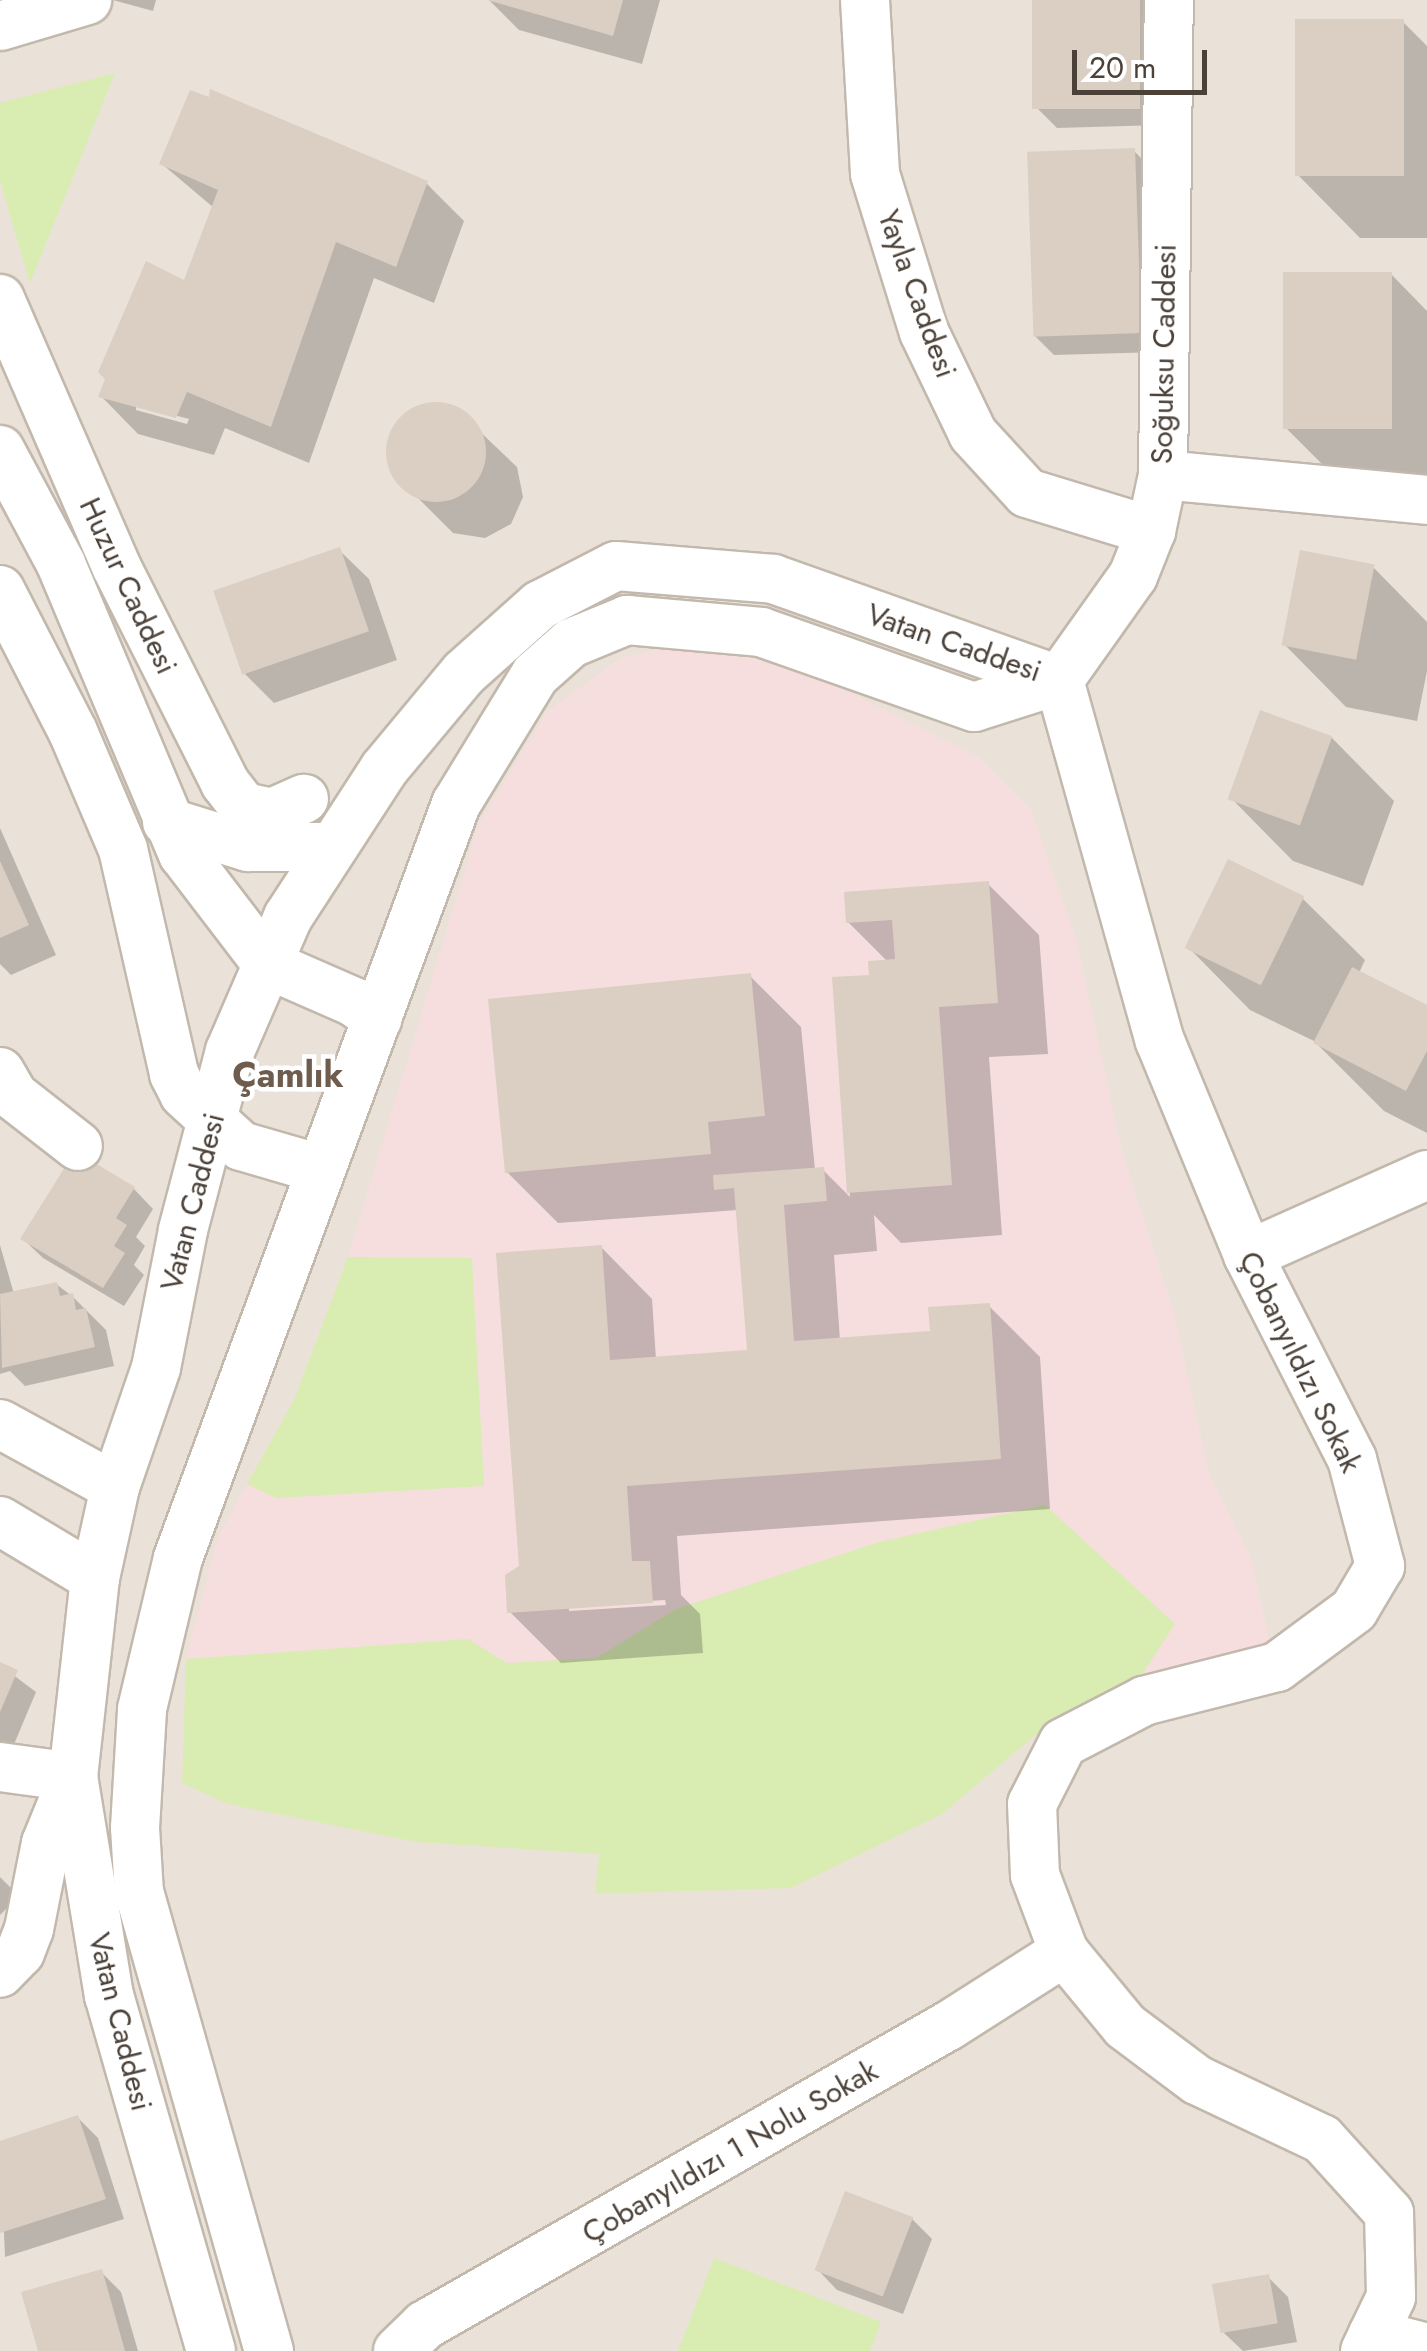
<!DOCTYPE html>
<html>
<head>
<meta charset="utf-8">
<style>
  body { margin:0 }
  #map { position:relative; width:1427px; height:2351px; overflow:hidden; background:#f6f1ea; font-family:Jost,sans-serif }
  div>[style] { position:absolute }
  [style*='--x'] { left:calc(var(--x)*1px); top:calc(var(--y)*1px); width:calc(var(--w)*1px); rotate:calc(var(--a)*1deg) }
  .residential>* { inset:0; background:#eae2d8; transform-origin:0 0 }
  .medical>* { inset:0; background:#f6dede }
  .green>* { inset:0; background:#d9ecb2 }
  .shadow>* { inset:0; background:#0003 }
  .building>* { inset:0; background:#dbcec2; transform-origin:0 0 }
  .round { border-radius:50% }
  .roads { filter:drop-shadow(2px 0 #c2b8ac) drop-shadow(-2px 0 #c2b8ac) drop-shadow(0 2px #c2b8ac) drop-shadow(0 -2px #c2b8ac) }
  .minor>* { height:48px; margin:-24px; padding:0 24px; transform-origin:24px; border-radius:24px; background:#fff }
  span { translate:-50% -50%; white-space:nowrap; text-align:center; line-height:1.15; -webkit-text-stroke:9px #fff; paint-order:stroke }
  .street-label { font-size:30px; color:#4b4138 }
  .quarter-label { font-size:35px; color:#6e5d4e; font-weight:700 }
  .scale { position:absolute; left:1072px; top:50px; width:135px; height:45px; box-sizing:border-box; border:5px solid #4b4138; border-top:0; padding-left:12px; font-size:30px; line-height:35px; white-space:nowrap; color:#4b4138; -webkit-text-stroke:8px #fff; paint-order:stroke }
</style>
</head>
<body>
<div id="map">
  <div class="residential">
    <i style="left:0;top:0;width:1427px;height:2351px"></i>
  </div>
  <div class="medical">
    <i style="clip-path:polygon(681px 644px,770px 653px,978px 757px,1031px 810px,1076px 939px,1122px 1151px,1174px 1313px,1209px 1474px,1251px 1559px,1271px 1647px,1135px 1685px,1044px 1728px,942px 1814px,791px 1888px,595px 1894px,599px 1854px,417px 1842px,228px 1804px,182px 1783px,186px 1659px,218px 1537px,294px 1400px,348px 1257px,479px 823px,547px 712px,621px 658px)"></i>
  </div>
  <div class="green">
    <i style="clip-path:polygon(115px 73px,30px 283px,0 181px,0 103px)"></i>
    <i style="clip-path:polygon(348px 1257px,472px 1258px,484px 1486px,276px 1498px,247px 1484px,294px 1400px)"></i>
    <i style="clip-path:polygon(1045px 1505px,1175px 1624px,1135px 1685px,1044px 1728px,942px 1814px,791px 1888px,595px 1894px,599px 1854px,417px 1842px,228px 1804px,182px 1783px,186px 1659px,468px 1639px,507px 1663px,596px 1658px,676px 1609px,879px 1542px)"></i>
    <i style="clip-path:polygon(714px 2258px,881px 2322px,870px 2351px,678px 2351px)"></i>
  </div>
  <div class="shadow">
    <i style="clip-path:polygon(113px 0,156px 0,153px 11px)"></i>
    <i style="clip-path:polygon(489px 0,660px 0,642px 64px,519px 30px)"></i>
    <i style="clip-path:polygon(1034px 0,1159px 0,1162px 125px,1057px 128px,1037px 108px)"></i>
    <i style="clip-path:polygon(1403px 22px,1427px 46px,1427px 238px,1360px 238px,1298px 175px)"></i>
    <i style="clip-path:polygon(1134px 151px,1154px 171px,1159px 352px,1054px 355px,1034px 335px)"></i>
    <i style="clip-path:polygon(evenodd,162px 164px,426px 183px,464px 221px,434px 303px,374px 278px,309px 463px,225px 428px,214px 455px,138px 434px,101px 396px,186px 284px,214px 208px,162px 164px,136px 405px,189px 419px,187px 424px,136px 410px,136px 405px)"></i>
    <i style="clip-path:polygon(1391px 274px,1427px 311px,1427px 490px,1348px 490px,1286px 428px)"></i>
    <i style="clip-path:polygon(441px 405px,455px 408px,517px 467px,523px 497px,511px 524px,485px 538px,453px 533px,391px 471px,390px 438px,410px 412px)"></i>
    <i style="clip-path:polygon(339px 550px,369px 579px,397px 660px,274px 703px,245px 674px)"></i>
    <i style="clip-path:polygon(1373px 567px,1427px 622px,1427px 671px,1417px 721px,1346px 707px,1284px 644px)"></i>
    <i style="clip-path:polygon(1332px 738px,1394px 801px,1363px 886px,1293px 861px,1231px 798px)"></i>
    <i style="clip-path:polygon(0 828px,56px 955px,11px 975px,0 964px)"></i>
    <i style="clip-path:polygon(evenodd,988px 884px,1039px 935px,1048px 1054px,989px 1057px,1002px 1235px,901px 1243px,874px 1215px,877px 1251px,834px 1255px,840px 1340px,932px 1333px,989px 1306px,1040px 1357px,1050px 1509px,677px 1536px,681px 1595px,700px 1614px,703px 1653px,561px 1663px,510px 1612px,601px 1247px,652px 1299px,656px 1359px,749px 1352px,738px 1210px,558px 1223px,507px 1172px,750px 976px,801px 1027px,815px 1170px,823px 1170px,850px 1197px,834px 980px,872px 977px,888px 962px,848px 922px,988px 884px,665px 1600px,666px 1605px,569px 1611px,569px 1606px,665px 1600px)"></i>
    <i style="clip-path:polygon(1302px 898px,1365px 960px,1359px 973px,1427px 1008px,1427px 1133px,1384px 1111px,1314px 1041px,1250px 1010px,1188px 947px)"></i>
    <i style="clip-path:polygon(134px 1189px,153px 1209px,136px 1237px,145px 1246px,134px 1265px,144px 1275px,124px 1306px,43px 1258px,23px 1239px)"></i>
    <i style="clip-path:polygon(0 1245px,14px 1294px,56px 1284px,72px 1296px,106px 1330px,114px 1366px,25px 1386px,10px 1371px,0 1374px)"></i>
    <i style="clip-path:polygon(0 1665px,36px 1692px,12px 1749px,0 1744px)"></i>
    <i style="clip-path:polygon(0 1877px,19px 1896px,0 1915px)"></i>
    <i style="clip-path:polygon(78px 2118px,98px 2138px,124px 2219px,5px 2257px,0 2143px)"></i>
    <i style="clip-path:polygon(912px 2219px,932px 2239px,903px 2314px,837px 2290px,818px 2270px)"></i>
    <i style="clip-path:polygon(101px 2272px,121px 2292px,138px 2351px,41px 2351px)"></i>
    <i style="clip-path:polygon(1268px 2277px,1288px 2297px,1297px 2342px,1243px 2351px,1224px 2333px)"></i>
  </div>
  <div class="building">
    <i style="clip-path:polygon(487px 0,623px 0,613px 36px)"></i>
    <i style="left:1032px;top:0;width:108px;height:109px"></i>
    <i style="left:1295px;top:19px;width:109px;height:157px"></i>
    <i style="clip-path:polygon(210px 89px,428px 181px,396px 267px,336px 242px,271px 427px,187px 392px,176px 418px,98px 397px,105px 379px,98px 372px,146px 261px,184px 280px,218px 190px,159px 164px,190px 90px,209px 97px)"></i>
    <i style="left:1135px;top:148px;width:185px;height:108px;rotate:88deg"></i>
    <i style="left:1283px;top:272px;width:109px;height:157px"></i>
    <i class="round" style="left:386px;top:402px;width:100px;height:100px"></i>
    <i style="left:340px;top:547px;width:89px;height:134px;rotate:71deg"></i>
    <i style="left:1300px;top:550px;width:76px;height:97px;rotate:11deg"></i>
    <i style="left:1260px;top:710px;width:77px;height:95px;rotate:20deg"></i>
    <i style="left:1228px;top:859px;width:85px;height:99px;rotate:26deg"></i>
    <i style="clip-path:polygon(0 861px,29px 925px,0 938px)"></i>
    <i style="clip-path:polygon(989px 881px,998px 1003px,939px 1007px,952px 1185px,847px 1193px,832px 977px,869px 975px,868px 961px,895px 959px,892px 920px,846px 923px,844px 892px)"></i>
    <i style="clip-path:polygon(1352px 967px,1427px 1005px,1427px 1051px,1406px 1091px,1313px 1043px)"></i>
    <i style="clip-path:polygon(751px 973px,765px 1116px,708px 1122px,711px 1154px,505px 1173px,488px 999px)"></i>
    <i style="clip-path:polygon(75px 1151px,135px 1187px,116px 1218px,127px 1225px,114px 1246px,125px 1253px,103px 1288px,20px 1239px)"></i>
    <i style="clip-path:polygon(824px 1167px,827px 1201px,784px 1205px,794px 1341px,930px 1331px,928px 1307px,990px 1303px,1001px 1459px,627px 1486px,632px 1561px,650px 1561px,653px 1603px,507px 1613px,505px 1575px,519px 1566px,496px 1253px,602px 1245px,610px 1360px,747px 1350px,734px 1188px,714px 1190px,713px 1175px)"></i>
    <i style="clip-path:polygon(57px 1282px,60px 1296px,73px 1293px,76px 1310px,86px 1308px,95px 1347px,2px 1368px,0 1294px)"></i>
    <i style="clip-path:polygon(0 1662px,18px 1670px,0 1712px)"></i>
    <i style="clip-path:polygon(78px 2115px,106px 2199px,0 2233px,0 2141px)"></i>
    <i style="left:845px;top:2191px;width:73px;height:85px;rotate:21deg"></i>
    <i style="clip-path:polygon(102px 2269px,125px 2351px,38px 2351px,21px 2292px)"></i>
    <i style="left:1269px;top:2274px;width:50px;height:58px;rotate:80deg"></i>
  </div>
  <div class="roads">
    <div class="minor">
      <i style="--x:865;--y:0;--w:174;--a:86.7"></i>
      <i style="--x:875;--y:174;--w:165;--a:72.8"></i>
      <i style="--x:924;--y:332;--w:113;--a:64.3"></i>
      <i style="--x:973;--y:434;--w:80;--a:47.5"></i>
      <i style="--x:1027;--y:493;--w:130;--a:17"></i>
      <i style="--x:0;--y:26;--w:91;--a:-16.6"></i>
      <i style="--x:0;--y:299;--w:291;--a:66.5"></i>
      <i style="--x:116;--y:566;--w:243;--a:63.3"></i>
      <i style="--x:225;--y:783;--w:31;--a:52"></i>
      <i style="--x:244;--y:807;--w:29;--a:12"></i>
      <i style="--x:272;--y:813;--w:35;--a:-24"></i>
      <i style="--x:0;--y:450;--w:129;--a:61.8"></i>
      <i style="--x:61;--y:564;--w:315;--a:67.2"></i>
      <i style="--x:183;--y:854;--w:138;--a:52.6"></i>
      <i style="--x:267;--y:964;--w:95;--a:23.6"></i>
      <i style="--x:354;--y:1002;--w:29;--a:36"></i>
      <i style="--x:1163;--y:475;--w:265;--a:5.4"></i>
      <i style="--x:0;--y:590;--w:160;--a:62.8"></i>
      <i style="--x:73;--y:732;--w:127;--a:66.9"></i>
      <i style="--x:123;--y:849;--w:231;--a:77.2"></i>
      <i style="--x:174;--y:1074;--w:22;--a:63"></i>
      <i style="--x:184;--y:1094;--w:77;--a:42.4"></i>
      <i style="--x:241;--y:1146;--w:82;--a:16.2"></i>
      <i style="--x:1059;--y:680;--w:375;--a:74.4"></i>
      <i style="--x:1160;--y:1041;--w:231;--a:67.6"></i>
      <i style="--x:1248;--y:1255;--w:229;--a:63"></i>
      <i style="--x:1352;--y:1459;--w:111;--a:75.3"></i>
      <i style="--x:1380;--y:1566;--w:51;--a:120.6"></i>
      <i style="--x:1354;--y:1610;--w:96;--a:143.5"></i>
      <i style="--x:1277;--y:1667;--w:137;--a:165.7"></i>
      <i style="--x:1144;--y:1701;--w:91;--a:152.6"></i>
      <i style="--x:1063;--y:1743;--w:68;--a:116.9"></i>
      <i style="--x:1032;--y:1804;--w:71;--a:87.6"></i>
      <i style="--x:1035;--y:1875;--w:82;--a:69.4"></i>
      <i style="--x:1064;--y:1952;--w:96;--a:50.5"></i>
      <i style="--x:1125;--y:2026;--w:90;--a:36.9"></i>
      <i style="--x:1197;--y:2080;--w:138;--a:25.3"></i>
      <i style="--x:1322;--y:2139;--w:100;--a:47.8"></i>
      <i style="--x:1389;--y:2213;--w:84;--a:88.6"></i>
      <i style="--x:1391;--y:2297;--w:60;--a:115.7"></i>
      <i style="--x:1059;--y:680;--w:128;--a:-54.6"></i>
      <i style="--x:1133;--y:576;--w:48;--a:-68.2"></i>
      <i style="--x:1151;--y:531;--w:57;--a:-77.9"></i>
      <i style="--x:1163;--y:475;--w:475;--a:-89.3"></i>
      <i style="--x:167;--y:822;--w:85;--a:17.2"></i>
      <i style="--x:248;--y:847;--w:85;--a:0"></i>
      <i style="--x:0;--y:1072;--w:28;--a:60"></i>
      <i style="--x:14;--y:1096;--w:81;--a:38"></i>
      <i style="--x:1248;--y:1255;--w:196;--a:-24.1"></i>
      <i style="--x:0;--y:1424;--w:131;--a:28.7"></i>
      <i style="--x:0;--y:1521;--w:111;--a:31"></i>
      <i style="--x:0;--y:1767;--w:74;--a:7.8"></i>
      <i style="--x:73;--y:1777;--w:71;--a:112.2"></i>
      <i style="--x:46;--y:1843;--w:88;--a:101.2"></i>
      <i style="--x:29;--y:1929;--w:25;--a:111"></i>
      <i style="--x:20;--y:1952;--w:29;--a:134"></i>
      <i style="--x:1373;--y:2334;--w:56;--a:14.5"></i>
      <i style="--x:211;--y:2351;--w:369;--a:-106"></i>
      <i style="--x:109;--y:1996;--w:222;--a:-99.3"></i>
      <i style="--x:73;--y:1777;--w:200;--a:-83.7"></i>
      <i style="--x:95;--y:1578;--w:93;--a:-77.6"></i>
      <i style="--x:115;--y:1487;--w:126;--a:-71"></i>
      <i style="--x:156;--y:1368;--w:141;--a:-78.9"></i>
      <i style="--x:183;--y:1230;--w:185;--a:-75.3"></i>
      <i style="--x:230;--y:1051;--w:146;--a:-66.6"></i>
      <i style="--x:288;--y:917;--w:176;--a:-57"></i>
      <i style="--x:384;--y:769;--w:125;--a:-50.2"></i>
      <i style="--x:464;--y:673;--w:102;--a:-41.8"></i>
      <i style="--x:540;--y:605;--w:85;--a:-27.2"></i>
      <i style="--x:616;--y:566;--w:158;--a:4.7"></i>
      <i style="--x:773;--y:579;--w:303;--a:19.5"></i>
      <i style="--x:269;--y:2351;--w:476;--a:-105.8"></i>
      <i style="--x:139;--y:1893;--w:65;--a:-93.5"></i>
      <i style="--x:135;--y:1828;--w:119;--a:-86.6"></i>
      <i style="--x:142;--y:1709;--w:155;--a:-76.6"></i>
      <i style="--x:178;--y:1558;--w:804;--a:-69.76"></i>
      <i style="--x:456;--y:804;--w:151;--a:-58.5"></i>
      <i style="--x:535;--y:675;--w:48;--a:-41.6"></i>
      <i style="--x:571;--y:643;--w:61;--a:-22.3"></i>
      <i style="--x:627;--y:620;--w:135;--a:5.1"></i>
      <i style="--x:761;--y:632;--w:226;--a:19.4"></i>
      <i style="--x:974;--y:707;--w:89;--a:-17.6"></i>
      <i style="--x:398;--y:2351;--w:37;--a:-44"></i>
      <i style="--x:425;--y:2325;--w:602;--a:-29.76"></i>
      <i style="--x:948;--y:2026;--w:138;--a:-32.5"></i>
    </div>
  </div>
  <div class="street-label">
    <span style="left:917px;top:294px;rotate:70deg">Yayla Caddesi</span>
    <span style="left:1164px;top:354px;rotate:-89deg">Soğuksu Caddesi</span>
    <span style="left:128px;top:586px;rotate:65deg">Huzur Caddesi</span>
    <span style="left:954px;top:643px;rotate:19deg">Vatan Caddesi</span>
    <span style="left:193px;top:1202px;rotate:-76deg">Vatan Caddesi</span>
    <span style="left:1300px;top:1362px;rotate:64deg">Çobanyıldızı Sokak</span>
    <span style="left:120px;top:2022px;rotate:76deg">Vatan Caddesi</span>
    <span style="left:730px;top:2152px;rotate:-30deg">Çobanyıldızı 1 Nolu Sokak</span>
  </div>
  <div class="quarter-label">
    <span style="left:288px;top:1075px">Çamlık</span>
  </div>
  <div class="scale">20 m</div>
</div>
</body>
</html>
